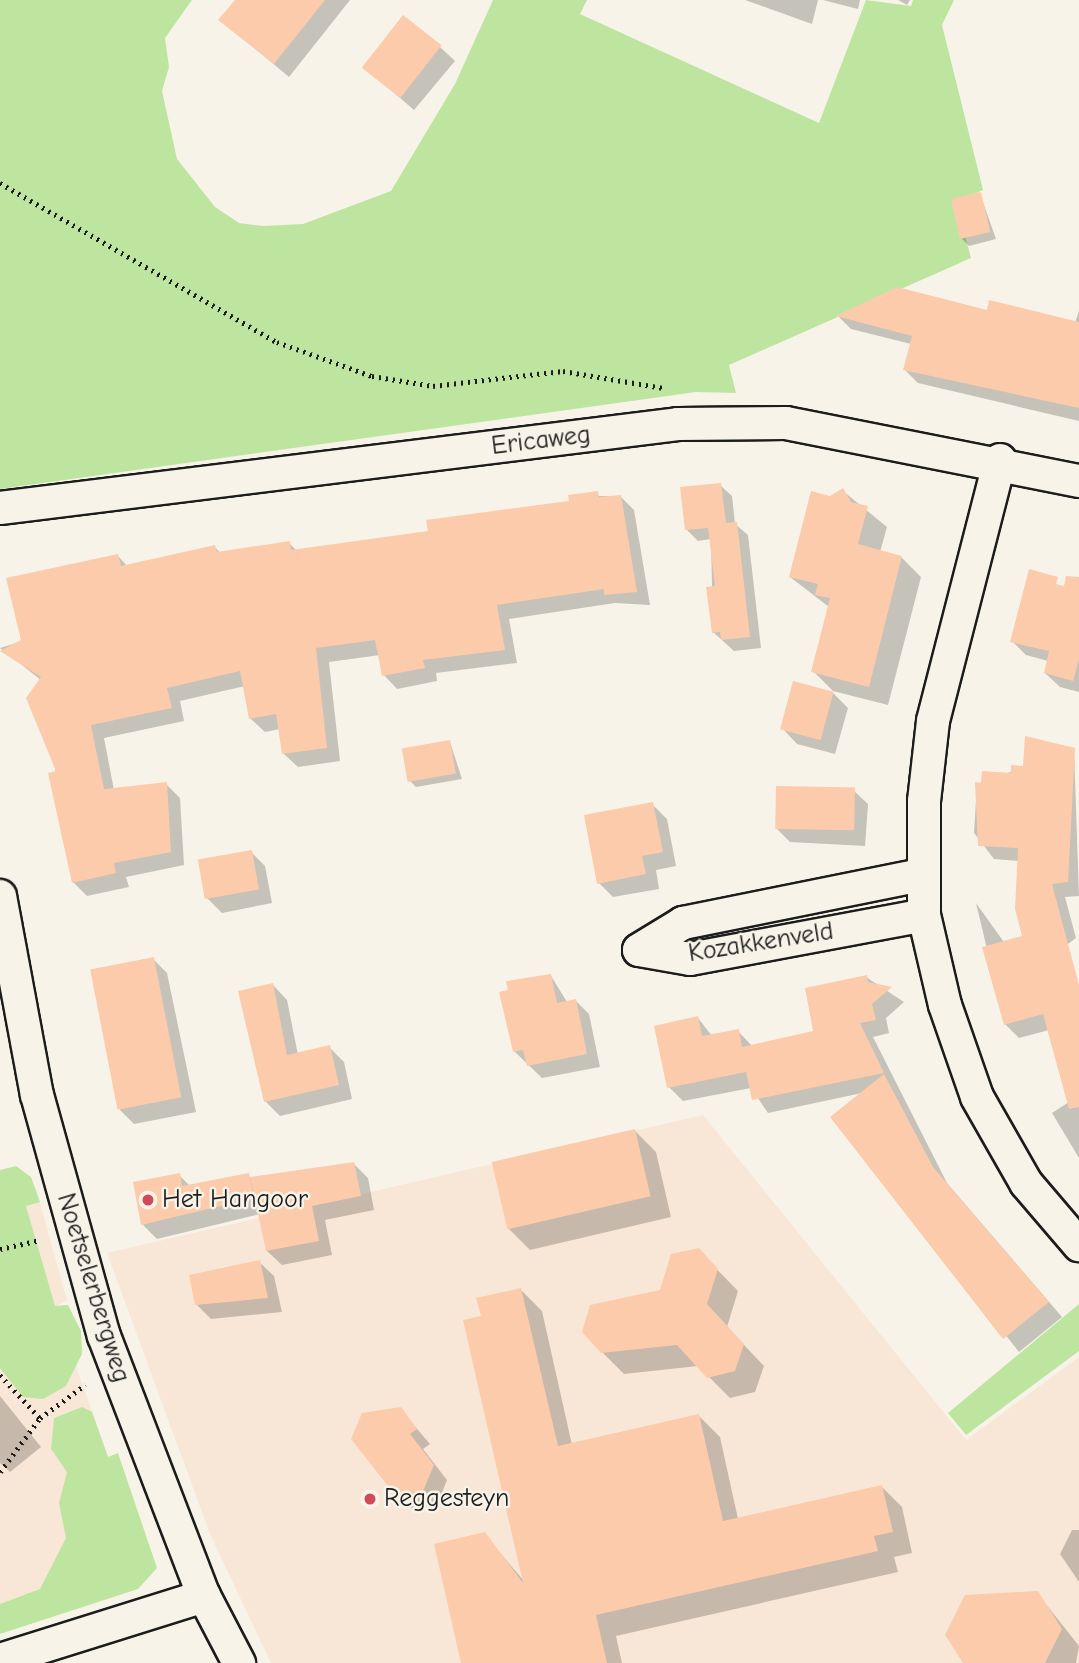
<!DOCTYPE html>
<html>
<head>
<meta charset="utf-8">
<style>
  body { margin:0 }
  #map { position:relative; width:1079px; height:1663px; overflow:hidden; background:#f7f3e8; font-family:"Comic Neue",sans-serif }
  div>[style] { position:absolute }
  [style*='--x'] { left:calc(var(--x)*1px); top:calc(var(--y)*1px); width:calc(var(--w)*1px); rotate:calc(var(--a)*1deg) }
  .built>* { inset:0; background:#f8e7d6 }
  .green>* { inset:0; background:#bee5a0 }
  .shadow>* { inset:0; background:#0003 }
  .building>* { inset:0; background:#fccbab; transform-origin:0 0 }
  .path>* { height:4.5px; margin-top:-2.25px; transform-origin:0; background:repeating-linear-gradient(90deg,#1c1c1c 0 2px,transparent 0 7px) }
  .roads { filter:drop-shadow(2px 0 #1c1c1c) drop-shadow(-2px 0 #1c1c1c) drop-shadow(0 2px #1c1c1c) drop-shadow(0 -2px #1c1c1c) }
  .minor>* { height:32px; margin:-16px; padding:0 16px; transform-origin:16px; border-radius:16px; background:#f7f3e8 }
  .dots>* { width:19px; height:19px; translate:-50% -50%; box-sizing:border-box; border:4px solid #f7f3e8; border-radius:50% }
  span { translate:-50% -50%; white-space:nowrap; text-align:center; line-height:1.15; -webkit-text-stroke:5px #f7f3e8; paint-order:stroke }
  .street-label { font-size:26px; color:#1c1c1c }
  .poi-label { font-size:26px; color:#1c1c1c }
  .left { translate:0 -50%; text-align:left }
</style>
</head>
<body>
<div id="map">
  <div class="built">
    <i style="clip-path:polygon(703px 1115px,966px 1440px,1079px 1357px,1079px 1663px,271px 1663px,210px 1534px,107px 1253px)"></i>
    <i style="clip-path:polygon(36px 1189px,67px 1300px,55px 1307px,142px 1553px,0 1618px,0 1193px)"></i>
  </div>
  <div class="green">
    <i style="clip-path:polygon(0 0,192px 0,165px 38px,169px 67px,162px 91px,177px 159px,215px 207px,239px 223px,263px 226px,303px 224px,391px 191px,455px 84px,493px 0,587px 0,580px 14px,819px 123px,866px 0,911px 6px,913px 0,954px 0,942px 25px,983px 190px,956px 202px,971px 258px,729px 365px,736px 393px,696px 392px,0 489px)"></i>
    <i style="clip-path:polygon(16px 1166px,31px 1177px,40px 1202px,26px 1206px,55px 1306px,68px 1305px,81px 1331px,82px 1354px,66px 1386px,43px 1399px,23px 1397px,0 1368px,0 1170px)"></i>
    <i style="clip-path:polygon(1079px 1304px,1079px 1351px,966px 1435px,948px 1413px)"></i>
    <i style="clip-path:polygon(82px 1407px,92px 1412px,108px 1457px,118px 1453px,157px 1568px,138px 1589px,0 1634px,0 1604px,40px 1589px,66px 1538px,59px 1503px,67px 1472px,51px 1449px,54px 1418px)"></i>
  </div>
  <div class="shadow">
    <i style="clip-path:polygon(237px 0,350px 0,289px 77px,221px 20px)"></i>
    <i style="clip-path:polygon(745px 0,818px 0,812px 24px)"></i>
    <i style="clip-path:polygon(823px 0,860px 0,858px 9px)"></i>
    <i style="clip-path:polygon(898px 0,910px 0,907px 5px)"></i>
    <i style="clip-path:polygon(440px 47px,455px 61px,414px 110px,364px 67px)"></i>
    <i style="clip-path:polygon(980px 194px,996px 239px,969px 246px,962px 239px)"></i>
    <i style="clip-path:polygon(897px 289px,988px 312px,1075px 323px,1079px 311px,1079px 421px,918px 383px,905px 370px,911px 344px,851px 329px,839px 317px)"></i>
    <i style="clip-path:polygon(720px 485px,732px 496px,735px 524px,748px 535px,761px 648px,734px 651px,713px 632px,711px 539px,698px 541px,686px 529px)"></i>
    <i style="clip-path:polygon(843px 491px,887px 527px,880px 552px,902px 558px,921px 577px,888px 705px,833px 691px,813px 671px,829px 607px,790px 577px,830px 498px)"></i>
    <i style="clip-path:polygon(570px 496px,620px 496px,634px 510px,650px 605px,615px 603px,509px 619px,517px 663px,436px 673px,437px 681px,397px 689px,384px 675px,380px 655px,329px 662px,340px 761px,298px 767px,284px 754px,280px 729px,265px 732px,251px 719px,245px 686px,180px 701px,184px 721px,104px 738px,114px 790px,166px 784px,180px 798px,184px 865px,126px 877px,129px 887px,87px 896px,73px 882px,41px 680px,0 648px,23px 641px,118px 556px,128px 567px,215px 547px,220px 553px,289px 543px,297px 551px,430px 533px,571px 502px)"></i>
    <i style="clip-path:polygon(1030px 572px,1079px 597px,1079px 692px,1060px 687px,1045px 673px,1048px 661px,1026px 655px,1012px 641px)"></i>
    <i style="clip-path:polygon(833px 693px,848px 708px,835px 754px,797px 744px,783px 729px)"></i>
    <i style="clip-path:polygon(450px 742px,462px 779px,416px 787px,409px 780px)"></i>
    <i style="clip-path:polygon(1074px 749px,1079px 896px,1065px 897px,1076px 938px,1042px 963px,1019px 861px,994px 859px,974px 833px,977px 784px)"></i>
    <i style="clip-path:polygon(853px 790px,868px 804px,865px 846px,790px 842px,776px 828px)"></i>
    <i style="clip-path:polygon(652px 804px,667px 819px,676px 866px,656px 870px,659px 889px,613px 897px,599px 883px)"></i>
    <i style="clip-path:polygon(251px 852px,265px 866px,272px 903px,222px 913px,207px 898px)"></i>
    <i style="clip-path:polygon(976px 903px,1079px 1047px,1079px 1158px,1052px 1113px,1069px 1102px,1049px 1030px,1019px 1038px,1005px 1024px)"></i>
    <i style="clip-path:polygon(153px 959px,167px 973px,196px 1112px,134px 1124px,120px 1110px)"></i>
    <i style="clip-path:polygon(551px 976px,567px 1002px,575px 1000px,589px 1014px,600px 1067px,542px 1078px,514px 1051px)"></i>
    <i style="clip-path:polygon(866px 977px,904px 1002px,886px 1018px,889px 1033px,873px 1037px,947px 1183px,1062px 1317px,1019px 1352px,833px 1117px,862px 1093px,768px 1113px,751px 1088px,683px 1101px,669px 1087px,698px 1018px,712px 1036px,738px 1031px,752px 1046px,815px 1033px)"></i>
    <i style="clip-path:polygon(273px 985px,287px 1000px,298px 1055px,329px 1047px,344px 1062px,352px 1099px,280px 1116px,266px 1102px)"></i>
    <i style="clip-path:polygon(635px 1131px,656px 1152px,671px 1217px,530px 1250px,509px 1229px)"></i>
    <i style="clip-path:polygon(353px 1163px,368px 1178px,374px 1210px,325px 1220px,332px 1255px,282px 1265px,267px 1251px,260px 1214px,157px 1239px,143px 1225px,179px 1175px,190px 1186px)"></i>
    <i style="clip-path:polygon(698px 1250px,738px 1291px,727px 1327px,764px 1366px,755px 1392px,730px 1398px,698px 1366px,624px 1374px,602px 1352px)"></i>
    <i style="clip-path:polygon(259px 1262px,274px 1276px,282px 1312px,211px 1319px,197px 1305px)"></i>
    <i style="clip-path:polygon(521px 1290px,542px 1311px,572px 1445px,699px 1416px,720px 1437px,738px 1519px,881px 1486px,902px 1507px,912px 1553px,894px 1557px,898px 1572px,616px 1636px,622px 1663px,463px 1663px,484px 1534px,524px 1581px,483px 1318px)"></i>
    <i style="clip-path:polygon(0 1396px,41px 1447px,10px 1472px,0 1463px)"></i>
    <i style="clip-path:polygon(400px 1409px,430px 1444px,423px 1449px,447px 1480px,437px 1505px,411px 1508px,396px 1494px)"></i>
    <i style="clip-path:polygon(1072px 1530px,1079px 1530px,1079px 1582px,1060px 1554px)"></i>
    <i style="clip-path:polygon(1037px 1593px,1079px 1646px,1076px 1663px,965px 1663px)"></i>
  </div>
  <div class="building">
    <i style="clip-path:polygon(235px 0,325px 0,274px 64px,218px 20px)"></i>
    <i style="left:403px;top:15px;width:49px;height:67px;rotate:38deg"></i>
    <i style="left:981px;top:192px;width:41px;height:31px;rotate:77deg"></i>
    <i style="clip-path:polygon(897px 287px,987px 310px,989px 300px,1079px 322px,1079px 408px,903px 370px,912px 336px,836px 316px)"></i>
    <i style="clip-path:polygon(721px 483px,726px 523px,737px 522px,750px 637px,721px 640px,720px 632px,712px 633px,706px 587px,715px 586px,708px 528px,685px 530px,680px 487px)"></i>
    <i style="clip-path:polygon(843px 488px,851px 502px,868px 506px,858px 544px,902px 556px,869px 687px,811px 672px,830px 598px,815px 595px,818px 584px,789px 577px,811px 491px,830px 496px)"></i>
    <i style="clip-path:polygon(598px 491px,599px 497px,621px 495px,637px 592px,604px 595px,604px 589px,497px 605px,505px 650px,423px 660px,425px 668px,382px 676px,375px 640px,316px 648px,327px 748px,282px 754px,276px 714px,249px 719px,240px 671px,167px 688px,172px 708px,91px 725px,104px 789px,167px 782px,171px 852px,114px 863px,116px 873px,72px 883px,48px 773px,56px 771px,26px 698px,41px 677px,0 651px,21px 640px,6px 578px,118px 554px,121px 566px,215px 545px,217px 552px,290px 541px,291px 550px,428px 531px,426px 520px,569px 501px,568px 495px)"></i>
    <i style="clip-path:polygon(1029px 569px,1058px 577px,1056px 584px,1064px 586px,1066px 576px,1079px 577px,1079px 659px,1073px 681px,1044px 673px,1049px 651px,1010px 642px)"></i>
    <i style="left:793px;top:681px;width:42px;height:50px;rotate:15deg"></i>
    <i style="clip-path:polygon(1025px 736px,1075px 748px,1068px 882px,1052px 884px,1079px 985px,1079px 1107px,1069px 1109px,1043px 1014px,1004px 1025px,982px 947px,1022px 936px,1015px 909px,1018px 848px,978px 846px,975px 782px,981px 783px,982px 771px,1011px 773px,1011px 765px,1023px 766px)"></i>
    <i style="left:450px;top:740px;width:34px;height:49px;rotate:80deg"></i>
    <i style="left:776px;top:786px;width:79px;height:43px;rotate:1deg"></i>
    <i style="clip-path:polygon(653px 802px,663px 852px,642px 856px,646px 874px,597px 884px,584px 815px)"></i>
    <i style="left:252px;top:850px;width:40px;height:55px;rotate:80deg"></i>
    <i style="left:154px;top:957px;width:143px;height:65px;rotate:79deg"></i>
    <i style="clip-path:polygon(551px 974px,557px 1003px,576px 999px,587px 1054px,527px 1066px,523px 1050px,513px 1052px,499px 992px,508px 990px,506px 981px)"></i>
    <i style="clip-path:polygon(867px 975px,868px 982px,892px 987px,872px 1004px,876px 1020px,860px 1023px,884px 1073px,752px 1100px,746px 1072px,667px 1088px,654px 1026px,698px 1016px,702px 1036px,739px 1029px,742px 1047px,813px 1031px,805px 988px)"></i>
    <i style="clip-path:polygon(273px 983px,287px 1055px,330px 1045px,339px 1085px,264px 1102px,238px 991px)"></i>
    <i style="clip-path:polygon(884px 1074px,933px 1167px,1049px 1302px,1003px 1339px,830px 1117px)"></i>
    <i style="left:635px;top:1129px;width:69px;height:147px;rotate:77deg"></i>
    <i style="clip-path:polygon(354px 1162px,361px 1196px,312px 1206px,319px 1241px,266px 1251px,250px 1177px)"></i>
    <i style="clip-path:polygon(180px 1173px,182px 1186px,249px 1173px,254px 1198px,141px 1225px,133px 1182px)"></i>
    <i style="clip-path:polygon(699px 1248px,718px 1269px,707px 1304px,744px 1344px,735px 1371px,707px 1378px,677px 1345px,601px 1353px,582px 1332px,590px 1305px,660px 1290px,671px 1254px)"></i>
    <i style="clip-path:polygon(260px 1260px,268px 1298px,195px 1305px,189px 1275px)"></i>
    <i style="clip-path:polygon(521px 1288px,558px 1446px,699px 1414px,723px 1521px,882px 1485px,893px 1532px,874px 1536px,878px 1551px,596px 1615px,607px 1663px,461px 1663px,434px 1544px,485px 1532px,523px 1583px,463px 1320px,481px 1316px,476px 1298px)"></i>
    <i style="clip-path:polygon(401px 1407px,417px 1429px,410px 1434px,434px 1465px,423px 1491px,395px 1495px,351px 1439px,362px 1413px)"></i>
    <i style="clip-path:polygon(1038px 1591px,1062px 1629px,1045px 1663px,963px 1663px,945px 1635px,965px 1595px)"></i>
  </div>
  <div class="path">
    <i style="--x:0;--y:183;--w:319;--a:29.9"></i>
    <i style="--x:277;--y:342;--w:101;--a:19.7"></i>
    <i style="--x:372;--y:376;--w:62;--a:9.3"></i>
    <i style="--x:433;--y:386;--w:131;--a:-6.6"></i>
    <i style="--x:563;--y:371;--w:102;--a:9.6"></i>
    <i style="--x:0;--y:1249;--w:41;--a:-12.7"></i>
    <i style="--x:0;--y:1375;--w:59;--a:47.1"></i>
    <i style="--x:0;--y:1472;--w:67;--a:-53.5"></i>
    <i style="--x:40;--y:1418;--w:56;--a:-36.3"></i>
  </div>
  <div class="roads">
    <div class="minor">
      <i style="--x:1000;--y:460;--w:269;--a:104.4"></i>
      <i style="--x:933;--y:721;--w:81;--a:96.4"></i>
      <i style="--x:924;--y:801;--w:114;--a:90"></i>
      <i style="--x:924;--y:915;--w:92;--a:76.9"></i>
      <i style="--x:945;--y:1005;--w:97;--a:70.8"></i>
      <i style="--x:977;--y:1097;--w:99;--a:60.3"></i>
      <i style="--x:1026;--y:1183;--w:82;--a:49.5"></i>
      <i style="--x:0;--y:508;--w:683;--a:-7.06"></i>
      <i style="--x:678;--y:424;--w:108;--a:-0.5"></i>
      <i style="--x:786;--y:423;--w:299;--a:11.2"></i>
      <i style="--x:0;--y:896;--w:202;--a:79.5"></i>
      <i style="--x:37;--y:1095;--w:250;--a:74.5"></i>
      <i style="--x:104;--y:1336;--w:279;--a:69"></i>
      <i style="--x:204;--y:1596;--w:76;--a:62.4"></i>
      <i style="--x:639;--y:950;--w:52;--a:-31.5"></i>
      <i style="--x:683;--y:923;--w:244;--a:-11.4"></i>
      <i style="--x:639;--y:950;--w:52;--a:10"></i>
      <i style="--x:690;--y:959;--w:238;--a:-10.6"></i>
      <i style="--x:0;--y:1660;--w:214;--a:-17.4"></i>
    </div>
  </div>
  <div class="dots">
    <i style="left:148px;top:1200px;background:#d1495b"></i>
    <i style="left:370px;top:1499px;background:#d1495b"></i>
  </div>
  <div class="street-label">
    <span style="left:541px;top:441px;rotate:-7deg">Ericaweg</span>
    <span style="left:761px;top:943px;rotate:-9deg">Kozakkenveld</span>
    <span style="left:93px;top:1288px;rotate:73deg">Noetselerbergweg</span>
  </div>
  <div class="poi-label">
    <span class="left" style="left:162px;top:1200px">Het Hangoor</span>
    <span class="left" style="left:384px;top:1499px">Reggesteyn</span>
  </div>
</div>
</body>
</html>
